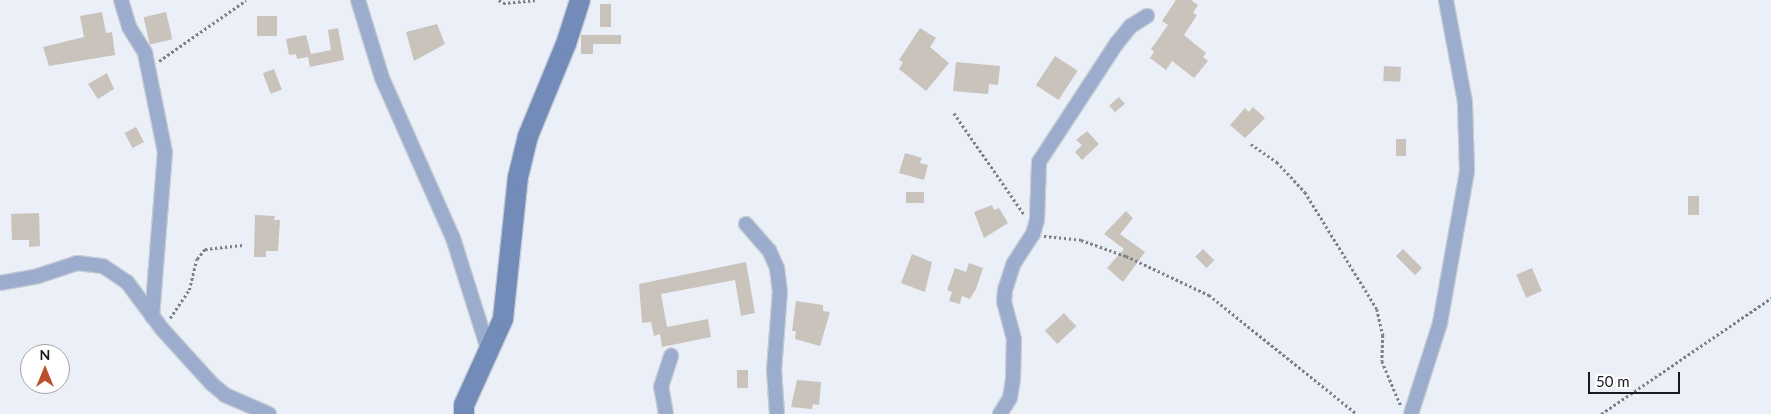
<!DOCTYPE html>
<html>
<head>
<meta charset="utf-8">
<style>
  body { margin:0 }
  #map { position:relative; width:1771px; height:414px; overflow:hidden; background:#ebeff8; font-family:Lato,sans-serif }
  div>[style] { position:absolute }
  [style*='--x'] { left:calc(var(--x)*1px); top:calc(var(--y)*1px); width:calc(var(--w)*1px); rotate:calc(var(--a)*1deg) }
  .building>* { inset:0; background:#c9c3bb; transform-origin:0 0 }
  .path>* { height:2.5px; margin-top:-1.25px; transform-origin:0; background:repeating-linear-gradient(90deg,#7d8086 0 2.5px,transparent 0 5px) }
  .roads { filter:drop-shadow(1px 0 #c9cdd5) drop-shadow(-1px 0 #c9cdd5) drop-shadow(0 1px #c9cdd5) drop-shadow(0 -1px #c9cdd5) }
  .street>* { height:14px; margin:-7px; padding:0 7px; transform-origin:7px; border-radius:7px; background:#9baccc }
  .secondary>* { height:20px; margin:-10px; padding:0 10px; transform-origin:10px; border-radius:10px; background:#728bb9 }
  span { translate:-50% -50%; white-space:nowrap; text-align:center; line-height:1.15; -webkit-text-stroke:4.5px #fff; paint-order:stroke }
  .north { position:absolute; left:20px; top:344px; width:50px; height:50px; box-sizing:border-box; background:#fff; border:1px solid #a3a3a5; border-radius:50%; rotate:0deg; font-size:14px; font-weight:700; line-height:20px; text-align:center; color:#191a1e }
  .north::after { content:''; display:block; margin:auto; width:18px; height:22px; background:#b8502b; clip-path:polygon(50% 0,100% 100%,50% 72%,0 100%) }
  .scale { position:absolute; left:1588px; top:372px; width:92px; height:22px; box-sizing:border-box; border:2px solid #191a1e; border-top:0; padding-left:6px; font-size:15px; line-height:18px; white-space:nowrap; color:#191a1e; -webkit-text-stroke:4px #fff; paint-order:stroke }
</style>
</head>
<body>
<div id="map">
  <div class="building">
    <i style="clip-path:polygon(1176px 0,1191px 0,1198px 5px,1193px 13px,1197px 15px,1184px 35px,1206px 53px,1203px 57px,1208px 61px,1194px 78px,1172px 61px,1166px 70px,1150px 58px,1154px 52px,1151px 49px,1168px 25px,1162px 21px)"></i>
    <i style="left:600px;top:4px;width:11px;height:23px"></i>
    <i style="clip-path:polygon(102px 12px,106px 33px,112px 32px,115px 55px,49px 66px,43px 47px,84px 37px,80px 16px)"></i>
    <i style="left:166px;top:12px;width:28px;height:23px;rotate:77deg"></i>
    <i style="left:277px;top:16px;width:20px;height:20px;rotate:90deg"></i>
    <i style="clip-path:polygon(437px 24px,445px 44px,414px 61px,406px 32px)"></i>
    <i style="clip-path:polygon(338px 28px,344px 60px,310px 67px,308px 57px,297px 59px,296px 54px,289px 55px,286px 39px,306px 35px,311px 54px,331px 50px,328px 30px)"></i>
    <i style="clip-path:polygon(920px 28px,936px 38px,930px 47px,949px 63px,926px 91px,899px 69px,903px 62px,899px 60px)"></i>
    <i style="clip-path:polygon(581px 35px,621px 35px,621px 44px,593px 44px,593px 54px,581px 54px)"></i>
    <i style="left:1055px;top:56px;width:27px;height:35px;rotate:33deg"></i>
    <i style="clip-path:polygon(956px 62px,1000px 66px,998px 85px,989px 84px,988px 94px,953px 91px)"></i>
    <i style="left:1384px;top:66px;width:17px;height:15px;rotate:3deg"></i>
    <i style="left:274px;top:69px;width:22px;height:12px;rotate:69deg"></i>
    <i style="clip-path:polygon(107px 73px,114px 89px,98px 99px,88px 84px)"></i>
    <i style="left:1119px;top:97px;width:9px;height:13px;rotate:49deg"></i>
    <i style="clip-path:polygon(1253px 107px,1265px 118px,1245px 138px,1230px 125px,1245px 108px,1249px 112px)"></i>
    <i style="left:136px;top:127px;width:17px;height:13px;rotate:62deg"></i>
    <i style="clip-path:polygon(1087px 131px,1099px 144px,1082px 160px,1075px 152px,1082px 145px,1076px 140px)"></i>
    <i style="left:1396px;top:139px;width:10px;height:17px"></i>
    <i style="clip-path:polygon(905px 153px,922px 158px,920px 163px,928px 165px,924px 180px,899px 173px)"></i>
    <i style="left:906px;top:192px;width:18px;height:11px"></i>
    <i style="left:1688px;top:196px;width:11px;height:19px"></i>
    <i style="clip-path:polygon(992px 205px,994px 210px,999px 208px,1008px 223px,984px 238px,974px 212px)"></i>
    <i style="clip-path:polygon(1126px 211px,1133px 218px,1120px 234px,1145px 252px,1123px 282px,1107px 268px,1124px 249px,1104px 234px)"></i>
    <i style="clip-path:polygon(39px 213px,40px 246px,29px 247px,29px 240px,12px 240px,11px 214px)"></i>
    <i style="clip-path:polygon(255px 215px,275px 216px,274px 220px,280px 220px,278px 251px,266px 251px,266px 257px,254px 257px)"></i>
    <i style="left:1203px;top:249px;width:16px;height:11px;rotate:45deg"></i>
    <i style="left:1403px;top:249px;width:27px;height:10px;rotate:45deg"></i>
    <i style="clip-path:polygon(912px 254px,932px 262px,925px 292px,901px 283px)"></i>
    <i style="clip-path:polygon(746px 262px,755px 313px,741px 316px,735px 280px,661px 294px,667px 327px,708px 319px,711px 337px,662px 347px,660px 334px,654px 336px,651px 322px,642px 323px,639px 284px)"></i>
    <i style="clip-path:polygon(969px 263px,983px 268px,976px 289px,970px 299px,962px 296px,960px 304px,949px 301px,952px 292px,947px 290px,955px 268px,966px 272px)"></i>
    <i style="left:1532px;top:268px;width:25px;height:17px;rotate:67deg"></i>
    <i style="clip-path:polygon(796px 301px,823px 305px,823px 311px,830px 312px,820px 346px,795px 339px,796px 331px,792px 331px)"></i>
    <i style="left:1064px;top:313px;width:18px;height:26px;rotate:47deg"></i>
    <i style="left:737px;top:370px;width:11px;height:18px"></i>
    <i style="clip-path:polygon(797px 380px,821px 382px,819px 405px,813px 404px,812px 409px,791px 407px)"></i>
  </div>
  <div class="path">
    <i style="--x:499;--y:0;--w:5;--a:37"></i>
    <i style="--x:503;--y:3;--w:32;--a:-5"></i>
    <i style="--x:159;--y:61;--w:106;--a:-35"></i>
    <i style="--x:954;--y:113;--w:123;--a:55.3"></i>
    <i style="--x:1251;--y:144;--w:32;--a:35"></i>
    <i style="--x:1277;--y:162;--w:41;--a:47"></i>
    <i style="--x:1305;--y:192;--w:137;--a:58.4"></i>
    <i style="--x:1377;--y:309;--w:27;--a:77"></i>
    <i style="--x:1383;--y:335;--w:26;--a:92"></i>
    <i style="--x:1382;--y:361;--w:49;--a:67.1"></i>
    <i style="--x:1044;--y:236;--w:37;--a:6"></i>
    <i style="--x:1081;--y:240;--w:48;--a:19.6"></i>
    <i style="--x:1126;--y:256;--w:92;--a:25.2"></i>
    <i style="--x:1209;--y:295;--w:190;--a:38.8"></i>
    <i style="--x:170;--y:318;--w:34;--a:-56"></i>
    <i style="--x:189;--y:290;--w:32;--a:-76"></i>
    <i style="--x:197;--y:259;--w:13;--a:-51"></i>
    <i style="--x:205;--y:249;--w:38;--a:-6"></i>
    <i style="--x:1601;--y:414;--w:206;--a:-34.3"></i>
  </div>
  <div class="roads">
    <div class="street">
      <i style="--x:121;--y:0;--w:28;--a:73"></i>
      <i style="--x:129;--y:27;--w:31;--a:58"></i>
      <i style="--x:145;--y:53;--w:101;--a:78.6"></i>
      <i style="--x:165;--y:152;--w:165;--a:94.5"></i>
      <i style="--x:358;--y:0;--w:82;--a:72.9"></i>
      <i style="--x:382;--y:78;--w:175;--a:66.1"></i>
      <i style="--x:453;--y:238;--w:120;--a:72.5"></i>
      <i style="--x:746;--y:224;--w:35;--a:49"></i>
      <i style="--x:769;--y:250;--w:20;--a:66"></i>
      <i style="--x:777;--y:268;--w:23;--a:83"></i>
      <i style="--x:780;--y:291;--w:79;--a:94.3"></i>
      <i style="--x:774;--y:370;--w:44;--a:86.1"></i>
      <i style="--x:0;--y:283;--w:39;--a:-10"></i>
      <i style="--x:38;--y:276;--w:41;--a:-18.4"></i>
      <i style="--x:77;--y:263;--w:26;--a:7"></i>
      <i style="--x:103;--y:266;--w:29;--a:34"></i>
      <i style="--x:127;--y:282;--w:59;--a:53.3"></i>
      <i style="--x:162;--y:329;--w:74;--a:47.7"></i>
      <i style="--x:212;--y:384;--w:17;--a:40"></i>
      <i style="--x:225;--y:395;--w:48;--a:23.4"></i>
      <i style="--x:666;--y:414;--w:27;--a:-100"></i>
      <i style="--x:661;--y:387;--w:33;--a:-72"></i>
      <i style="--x:1000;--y:414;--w:19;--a:-58"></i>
      <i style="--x:1010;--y:398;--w:19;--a:-81"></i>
      <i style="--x:1013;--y:379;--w:40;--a:-88.6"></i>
      <i style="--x:1014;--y:339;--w:38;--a:-105"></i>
      <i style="--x:1004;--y:302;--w:12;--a:-85"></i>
      <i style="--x:1005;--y:290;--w:28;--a:-72"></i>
      <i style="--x:1014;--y:263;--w:35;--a:-57"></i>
      <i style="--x:1033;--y:234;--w:15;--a:-74"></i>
      <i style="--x:1037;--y:220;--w:58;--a:-88"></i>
      <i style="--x:1039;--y:162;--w:142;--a:-56.8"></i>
      <i style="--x:1117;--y:43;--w:22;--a:-51"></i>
      <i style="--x:1131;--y:26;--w:19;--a:-32"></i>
      <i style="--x:1411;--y:414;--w:96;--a:-72.3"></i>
      <i style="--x:1440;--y:323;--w:154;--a:-79.9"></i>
      <i style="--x:1467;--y:171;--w:69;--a:-91.7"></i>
      <i style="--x:1465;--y:102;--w:104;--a:-100.6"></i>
    </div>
    <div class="secondary">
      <i style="--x:464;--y:414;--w:9;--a:-90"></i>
      <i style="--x:464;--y:405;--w:94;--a:-65.6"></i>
      <i style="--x:503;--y:319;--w:143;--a:-84"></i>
      <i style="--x:518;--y:177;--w:42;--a:-76.3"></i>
      <i style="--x:528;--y:136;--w:100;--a:-67.6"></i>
      <i style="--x:566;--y:44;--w:46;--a:-72.3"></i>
    </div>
  </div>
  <div class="north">N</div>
  <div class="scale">50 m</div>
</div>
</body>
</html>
